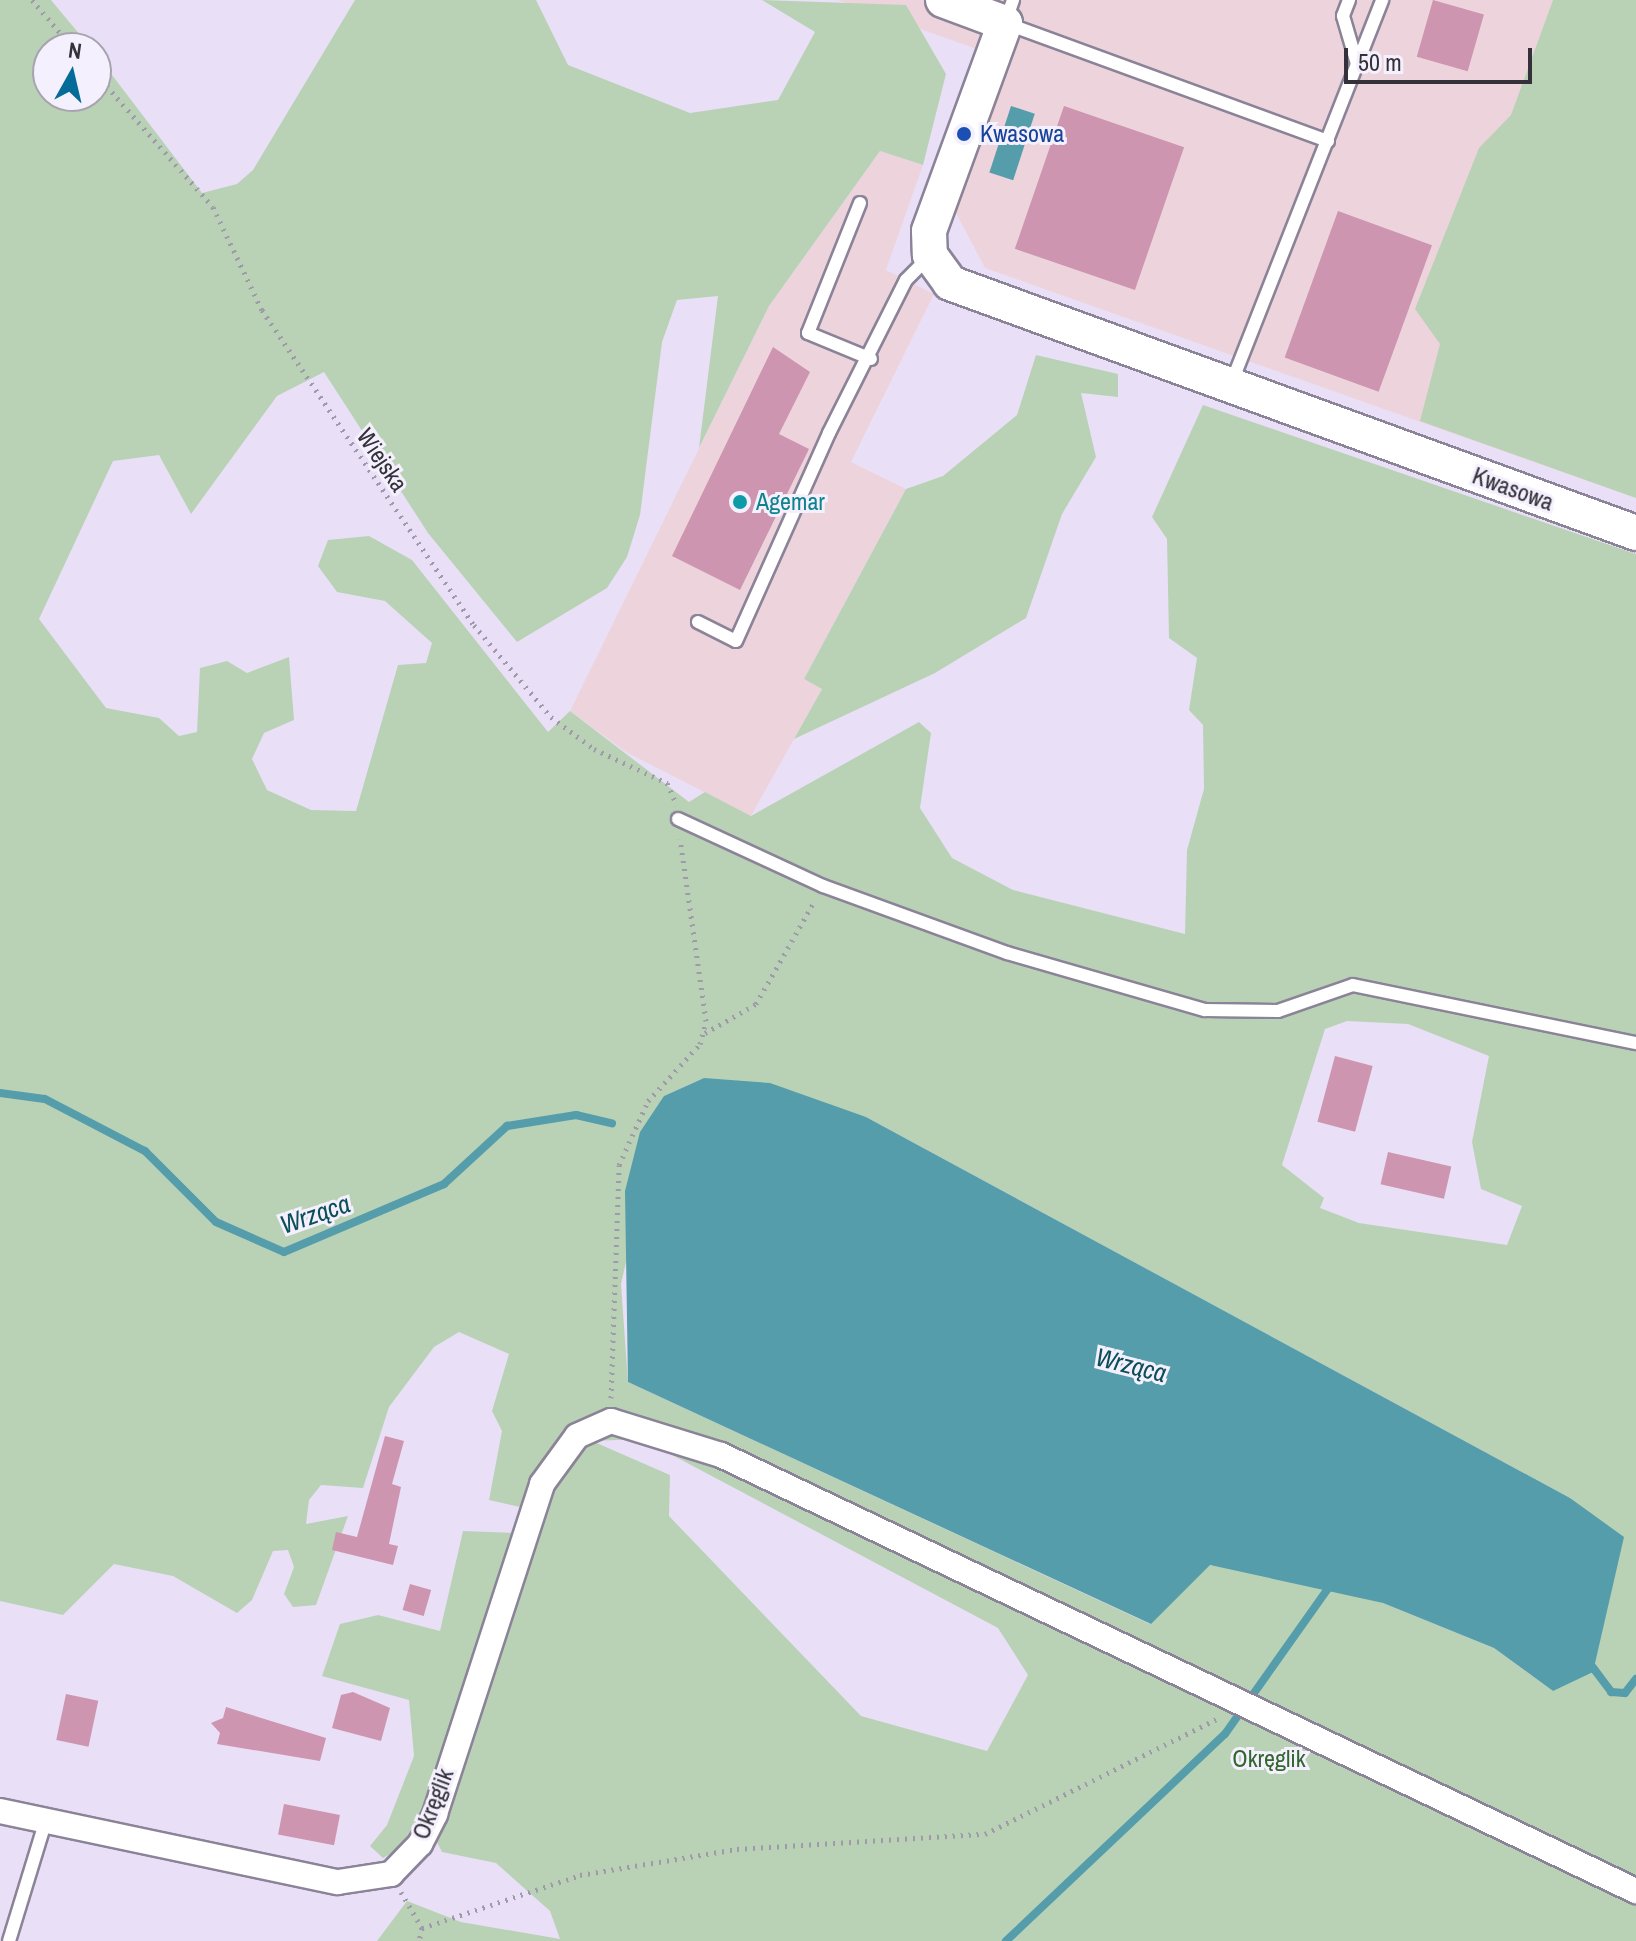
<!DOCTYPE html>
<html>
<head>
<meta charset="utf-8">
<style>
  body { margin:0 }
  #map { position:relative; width:1636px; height:1941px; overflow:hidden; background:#e9e0f7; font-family:"Archivo Narrow",sans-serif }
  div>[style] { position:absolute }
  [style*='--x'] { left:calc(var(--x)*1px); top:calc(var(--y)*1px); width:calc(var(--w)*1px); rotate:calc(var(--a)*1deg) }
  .industrial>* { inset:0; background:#edd4dc }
  .green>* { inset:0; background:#b9d2b6 }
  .water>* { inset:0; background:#559dab; transform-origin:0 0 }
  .stream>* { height:8px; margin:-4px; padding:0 4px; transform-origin:4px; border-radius:4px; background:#559dab }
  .building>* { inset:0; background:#cd95af; transform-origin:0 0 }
  .path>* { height:5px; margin-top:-2.5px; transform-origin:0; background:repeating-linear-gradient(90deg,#a099aa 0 2px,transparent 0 8px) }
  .roads { filter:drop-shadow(2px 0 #8b8397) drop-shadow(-2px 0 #8b8397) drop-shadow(0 2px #8b8397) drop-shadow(0 -2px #8b8397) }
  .lane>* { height:12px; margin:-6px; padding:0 6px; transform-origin:6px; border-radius:6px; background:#fff }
  .street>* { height:24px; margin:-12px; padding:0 12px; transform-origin:12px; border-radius:12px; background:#fff }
  .secondary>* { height:34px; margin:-17px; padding:0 17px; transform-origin:17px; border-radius:17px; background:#fff }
  .dots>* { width:22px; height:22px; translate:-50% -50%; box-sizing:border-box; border:4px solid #f5f0fd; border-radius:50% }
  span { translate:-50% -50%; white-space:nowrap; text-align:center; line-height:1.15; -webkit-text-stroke:6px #f5f0fd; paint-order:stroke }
  .transit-label { font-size:24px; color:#164399 }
  .left { translate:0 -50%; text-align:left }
  .street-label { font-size:24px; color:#35313a }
  .culture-label { font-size:24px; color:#0d838f }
  .park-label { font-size:24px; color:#31662c }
  .water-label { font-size:26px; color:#0c4e59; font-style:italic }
  .north { position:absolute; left:32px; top:32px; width:80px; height:80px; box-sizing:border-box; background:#f5f0fd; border:2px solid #a8a4af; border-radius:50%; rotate:8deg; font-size:22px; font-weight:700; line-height:32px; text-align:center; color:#35313a }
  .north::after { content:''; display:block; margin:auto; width:28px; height:36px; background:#056c9a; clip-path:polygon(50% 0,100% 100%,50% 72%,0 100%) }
  .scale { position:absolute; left:1344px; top:48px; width:188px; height:36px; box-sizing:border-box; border:4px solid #35313a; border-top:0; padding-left:10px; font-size:24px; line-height:28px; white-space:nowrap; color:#35313a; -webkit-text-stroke:6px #f5f0fd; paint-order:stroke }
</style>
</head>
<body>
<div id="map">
  <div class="industrial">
    <i style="clip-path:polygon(838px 0,1636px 0,1636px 498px,985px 268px,955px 211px,1005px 59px)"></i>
    <i style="clip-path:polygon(880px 151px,923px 165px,886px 270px,934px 294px,851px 462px,906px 489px,804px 679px,822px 689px,751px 816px,626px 752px,570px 711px,769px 306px)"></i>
  </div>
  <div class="green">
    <i style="clip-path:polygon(evenodd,0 0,51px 0,91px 48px,48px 48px,48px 96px,96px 96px,96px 54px,202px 193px,237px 184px,253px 170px,355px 0,536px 0,568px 65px,690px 113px,778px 100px,815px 32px,762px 0,906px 5px,946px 74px,923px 165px,880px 151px,769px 306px,699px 448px,718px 296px,677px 300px,662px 342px,640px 515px,627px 557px,607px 588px,517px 642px,428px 533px,324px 372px,277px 396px,191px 514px,159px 455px,113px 461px,39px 619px,106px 708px,159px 718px,179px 736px,197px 732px,200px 668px,227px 661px,247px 673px,289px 657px,294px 720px,264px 733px,252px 759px,267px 790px,311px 810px,356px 811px,398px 665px,426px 663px,432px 643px,385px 601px,337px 592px,318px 566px,328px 540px,369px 536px,412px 560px,548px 732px,570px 711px,689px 802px,705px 792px,751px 816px,919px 722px,931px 733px,920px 808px,952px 858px,1013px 890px,1185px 934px,1187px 850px,1204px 789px,1203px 725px,1189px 710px,1197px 658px,1169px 638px,1167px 539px,1152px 517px,1203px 405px,1636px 554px,1636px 1941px,377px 1941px,407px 1901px,461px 1922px,560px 1939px,550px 1911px,496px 1863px,442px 1852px,437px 1842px,546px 1513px,489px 1500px,502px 1431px,492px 1411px,509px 1354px,459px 1332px,434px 1347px,389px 1407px,363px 1488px,321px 1485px,309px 1500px,306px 1524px,348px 1516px,316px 1605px,293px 1607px,284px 1594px,294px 1567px,288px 1550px,273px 1551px,252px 1600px,237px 1613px,173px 1576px,114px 1564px,63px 1615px,0 1601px,0 0,1347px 1021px,1408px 1024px,1489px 1056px,1472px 1142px,1481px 1189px,1522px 1206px,1507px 1245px,1359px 1223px,1320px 1208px,1324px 1198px,1282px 1165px,1325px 1029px,1347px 1021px,0 0,704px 1078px,866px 1117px,1570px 1498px,1588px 1513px,1553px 1691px,1494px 1648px,1383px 1603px,1280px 1576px,1209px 1565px,1150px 1624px,628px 1382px,621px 1284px,664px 1096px,704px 1078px,0 0,642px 1439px,998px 1628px,1028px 1675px,987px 1751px,861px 1716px,669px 1516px,670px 1475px,592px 1441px,642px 1439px)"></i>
    <i style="clip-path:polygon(1553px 0,1636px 0,1636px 498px,1420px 421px,1440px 344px,1415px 309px,1479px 148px,1511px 115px)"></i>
    <i style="clip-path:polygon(1036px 355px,1118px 374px,1118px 397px,1081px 393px,1096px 457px,1062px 514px,1026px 618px,935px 673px,794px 739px,822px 689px,804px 679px,906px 489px,943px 476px,1017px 415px)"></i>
    <i style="clip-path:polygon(463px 1531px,515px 1533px,425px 1807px,399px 1849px,383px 1858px,370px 1846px,387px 1825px,414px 1756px,409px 1700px,322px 1676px,340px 1624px,378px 1615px,440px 1631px)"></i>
  </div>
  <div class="water">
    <i style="left:1011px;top:106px;width:25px;height:70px;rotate:18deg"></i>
    <i style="clip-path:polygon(704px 1078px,770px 1083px,866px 1117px,1570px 1498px,1624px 1537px,1593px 1672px,1553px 1691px,1494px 1648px,1383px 1603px,1210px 1565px,1151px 1624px,628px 1382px,625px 1191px,640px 1132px,664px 1096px)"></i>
  </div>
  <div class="stream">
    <i style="--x:0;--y:1093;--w:45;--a:7.6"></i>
    <i style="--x:45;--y:1099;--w:113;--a:27.5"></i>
    <i style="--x:145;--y:1151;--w:100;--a:45"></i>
    <i style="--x:216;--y:1222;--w:74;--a:23.8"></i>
    <i style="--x:284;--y:1252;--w:174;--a:-23"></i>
    <i style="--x:444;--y:1184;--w:86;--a:-42.6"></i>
    <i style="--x:507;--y:1126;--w:70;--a:-9.1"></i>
    <i style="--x:576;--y:1115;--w:37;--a:13"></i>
    <i style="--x:1591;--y:1665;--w:34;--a:53"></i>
    <i style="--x:1611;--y:1692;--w:14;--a:4"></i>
    <i style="--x:1625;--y:1693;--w:18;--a:-52"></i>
    <i style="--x:1006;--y:1941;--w:301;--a:-43.4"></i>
    <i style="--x:1225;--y:1734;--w:185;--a:-54.7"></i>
  </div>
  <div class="building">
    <i style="left:1433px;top:0;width:53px;height:59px;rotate:16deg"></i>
    <i style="left:1064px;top:106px;width:127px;height:151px;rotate:19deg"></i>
    <i style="left:1338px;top:211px;width:100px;height:156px;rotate:20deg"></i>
    <i style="clip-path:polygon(773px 347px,810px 372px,779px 434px,809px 449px,740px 590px,672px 556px)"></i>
    <i style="left:1335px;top:1056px;width:39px;height:68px;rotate:15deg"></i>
    <i style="left:1388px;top:1152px;width:65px;height:33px;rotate:13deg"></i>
    <i style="clip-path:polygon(385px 1436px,404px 1441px,392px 1484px,401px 1487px,389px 1544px,398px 1546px,393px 1565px,332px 1550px,336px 1532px,357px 1537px)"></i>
    <i style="left:410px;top:1584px;width:22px;height:27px;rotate:16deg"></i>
    <i style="clip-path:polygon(353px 1692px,390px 1708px,381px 1741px,332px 1728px,341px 1695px)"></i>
    <i style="left:66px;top:1694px;width:33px;height:47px;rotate:12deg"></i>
    <i style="clip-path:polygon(226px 1707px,326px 1738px,320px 1761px,217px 1744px,220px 1733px,211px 1723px,223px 1718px)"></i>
    <i style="left:284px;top:1804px;width:57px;height:31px;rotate:11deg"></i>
  </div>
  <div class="path">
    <i style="--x:32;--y:0;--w:63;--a:49.5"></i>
    <i style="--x:96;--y:74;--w:177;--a:48.7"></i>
    <i style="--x:213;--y:207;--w:114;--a:64.6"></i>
    <i style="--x:262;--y:310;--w:380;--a:56.1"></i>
    <i style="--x:474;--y:625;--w:120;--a:50.1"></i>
    <i style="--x:551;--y:717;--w:54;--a:36.7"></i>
    <i style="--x:594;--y:749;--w:81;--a:25"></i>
    <i style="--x:667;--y:783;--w:24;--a:66"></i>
    <i style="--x:705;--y:1033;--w:59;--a:-29.6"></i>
    <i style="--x:756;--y:1004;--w:120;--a:-60.4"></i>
    <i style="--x:611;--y:1398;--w:233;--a:-88"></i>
    <i style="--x:619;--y:1165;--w:70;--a:-65.6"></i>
    <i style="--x:648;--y:1101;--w:77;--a:-47.6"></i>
    <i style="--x:700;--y:1044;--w:24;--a:-75"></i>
    <i style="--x:706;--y:1021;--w:184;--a:-98.1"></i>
    <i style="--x:401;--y:1892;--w:42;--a:59.7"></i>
    <i style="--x:422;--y:1928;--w:13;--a:103"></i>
    <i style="--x:422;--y:1928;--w:167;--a:-18.5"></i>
    <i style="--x:580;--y:1875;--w:159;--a:-9.4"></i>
    <i style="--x:737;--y:1849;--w:248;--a:-3.5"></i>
    <i style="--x:985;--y:1834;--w:261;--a:-26.4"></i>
  </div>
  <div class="roads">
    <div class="lane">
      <i style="--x:1013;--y:0;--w:24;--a:109"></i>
      <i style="--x:1005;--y:23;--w:344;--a:20.1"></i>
      <i style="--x:1349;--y:0;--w:17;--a:111"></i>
      <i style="--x:1343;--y:16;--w:50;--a:73.7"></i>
      <i style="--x:860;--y:203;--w:140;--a:111.8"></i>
      <i style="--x:808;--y:333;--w:68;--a:22.4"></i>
      <i style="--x:1231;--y:384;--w:413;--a:-68.5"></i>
      <i style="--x:698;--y:622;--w:42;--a:26.6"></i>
      <i style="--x:736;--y:641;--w:228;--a:-65.9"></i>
      <i style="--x:829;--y:433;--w:171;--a:-63.3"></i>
      <i style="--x:906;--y:280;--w:31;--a:-45"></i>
      <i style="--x:678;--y:819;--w:160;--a:24.8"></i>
      <i style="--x:823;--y:886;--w:196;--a:20"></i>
      <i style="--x:1007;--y:953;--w:206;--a:16.1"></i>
      <i style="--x:1205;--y:1010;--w:73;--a:0.8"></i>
      <i style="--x:1278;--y:1011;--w:79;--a:-19.1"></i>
      <i style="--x:1353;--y:985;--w:289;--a:11.6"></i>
      <i style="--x:9;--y:1941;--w:127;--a:-73"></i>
    </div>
    <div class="street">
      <i style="--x:0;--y:1811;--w:345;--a:11.9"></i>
      <i style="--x:338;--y:1882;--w:54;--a:-8.6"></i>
      <i style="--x:391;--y:1874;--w:42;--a:-46"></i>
      <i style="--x:420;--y:1844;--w:34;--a:-63"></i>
      <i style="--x:435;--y:1814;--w:347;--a:-72"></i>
      <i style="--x:542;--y:1484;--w:59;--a:-53.9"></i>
      <i style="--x:577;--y:1436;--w:37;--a:-24"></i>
      <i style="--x:611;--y:1421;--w:115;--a:17.2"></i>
      <i style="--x:721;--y:1455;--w:1014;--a:25.48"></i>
    </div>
    <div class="secondary">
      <i style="--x:943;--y:0;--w:66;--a:20.4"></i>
      <i style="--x:1005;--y:23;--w:221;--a:110.1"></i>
      <i style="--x:929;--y:231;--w:24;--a:88"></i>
      <i style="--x:930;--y:255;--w:34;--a:54"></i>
      <i style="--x:950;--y:283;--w:730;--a:20.02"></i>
    </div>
  </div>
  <div class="dots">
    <i style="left:964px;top:134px;background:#1a4fb4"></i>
    <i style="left:740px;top:502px;background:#0f9aa8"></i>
  </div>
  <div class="transit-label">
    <span class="left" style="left:980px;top:134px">Kwasowa</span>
  </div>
  <div class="street-label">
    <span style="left:382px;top:460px;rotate:56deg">Wiejska</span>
    <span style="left:1513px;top:489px;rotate:20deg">Kwasowa</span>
    <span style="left:433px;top:1804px;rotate:-69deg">Okręglik</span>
  </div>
  <div class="culture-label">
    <span class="left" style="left:756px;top:502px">Agemar</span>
  </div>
  <div class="park-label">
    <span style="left:1269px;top:1759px">Okręglik</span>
  </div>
  <div class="water-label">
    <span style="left:315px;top:1214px;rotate:-19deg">Wrząca</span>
    <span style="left:1131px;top:1365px;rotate:14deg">Wrząca</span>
  </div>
  <div class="north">N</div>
  <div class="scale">50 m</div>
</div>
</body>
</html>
